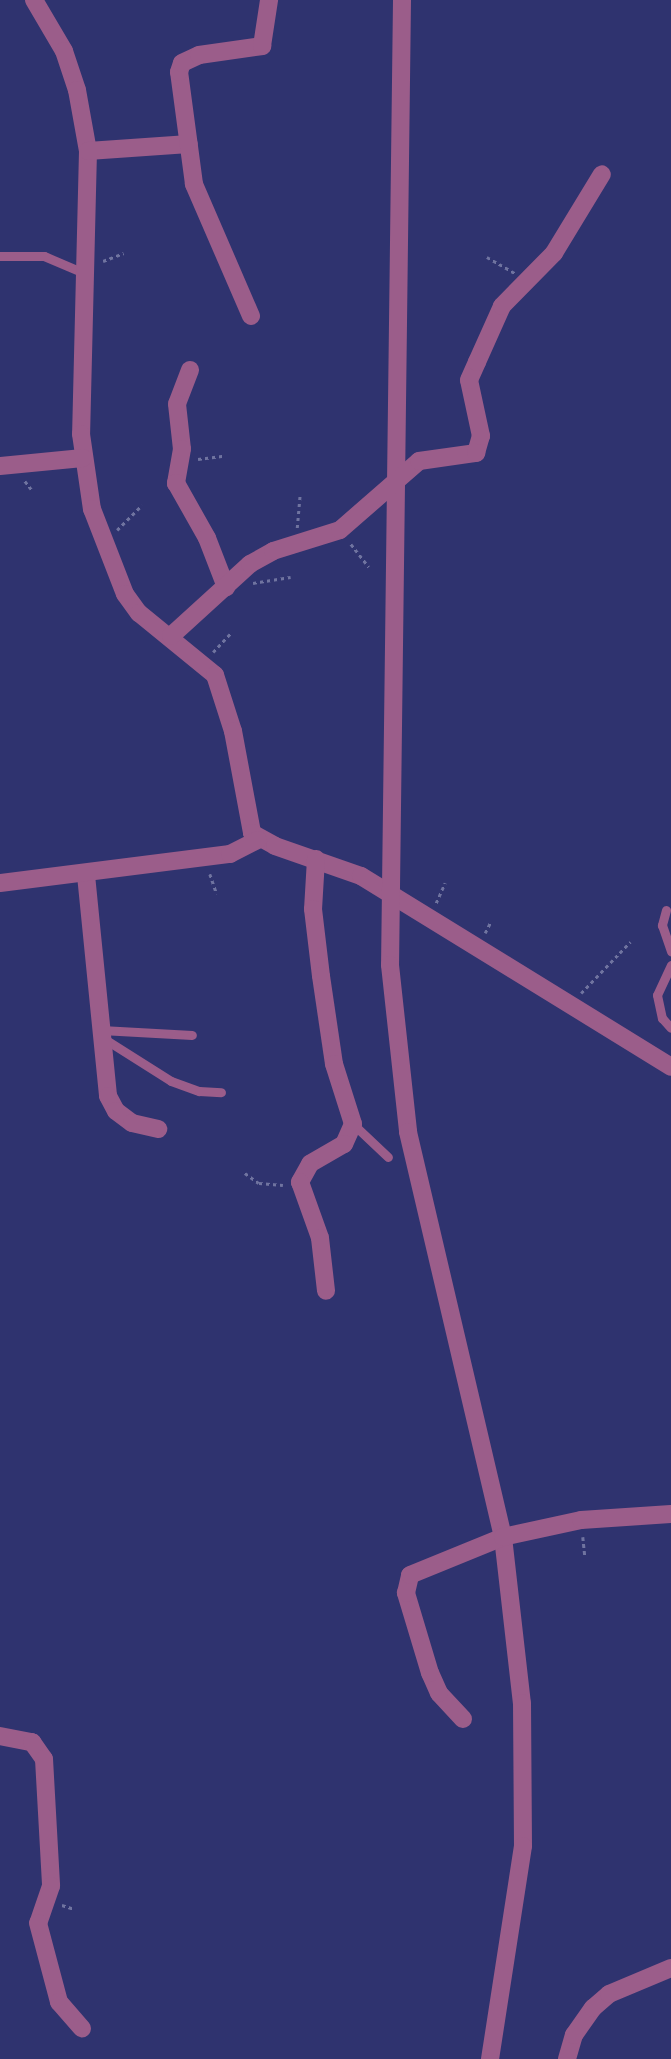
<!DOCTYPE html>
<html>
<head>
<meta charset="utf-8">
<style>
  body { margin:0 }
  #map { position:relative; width:671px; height:2059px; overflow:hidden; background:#2f336f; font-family:Lora,serif }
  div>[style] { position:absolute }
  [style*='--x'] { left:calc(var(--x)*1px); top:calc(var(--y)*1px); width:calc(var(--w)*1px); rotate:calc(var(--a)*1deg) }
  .path>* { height:2.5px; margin-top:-1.25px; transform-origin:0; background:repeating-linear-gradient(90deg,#7074a0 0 3.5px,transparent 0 7px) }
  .lane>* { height:9px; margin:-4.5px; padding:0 4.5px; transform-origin:4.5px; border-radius:4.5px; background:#9b5d8a }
  .street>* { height:18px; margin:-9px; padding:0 9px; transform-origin:9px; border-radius:9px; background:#9b5d8a }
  span { translate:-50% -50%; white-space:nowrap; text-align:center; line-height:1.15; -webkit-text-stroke:7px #2f336f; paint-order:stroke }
</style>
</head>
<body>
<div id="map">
  <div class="path">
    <i style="--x:487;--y:257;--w:32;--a:30"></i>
    <i style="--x:103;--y:261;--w:22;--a:-21"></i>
    <i style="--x:198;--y:459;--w:26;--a:-7"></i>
    <i style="--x:25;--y:481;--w:11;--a:52"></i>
    <i style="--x:297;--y:528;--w:34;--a:-85"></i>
    <i style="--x:117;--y:530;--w:35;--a:-45"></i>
    <i style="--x:351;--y:544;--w:29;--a:52"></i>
    <i style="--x:253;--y:583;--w:38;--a:-9"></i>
    <i style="--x:213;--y:652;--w:26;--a:-47"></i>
    <i style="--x:210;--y:874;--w:21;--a:71"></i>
    <i style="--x:436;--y:903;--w:22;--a:-66"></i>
    <i style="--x:485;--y:933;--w:13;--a:-63"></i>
    <i style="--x:581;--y:993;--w:71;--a:-46.1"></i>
    <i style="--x:245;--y:1173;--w:17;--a:36"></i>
    <i style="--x:259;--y:1183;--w:24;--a:5"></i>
    <i style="--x:583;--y:1537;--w:20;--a:84"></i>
    <i style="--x:62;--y:1905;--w:13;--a:18"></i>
  </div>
  <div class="lane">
    <i style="--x:0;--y:256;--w:44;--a:0"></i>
    <i style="--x:44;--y:256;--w:43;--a:23"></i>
    <i style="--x:666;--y:910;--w:16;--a:105"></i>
    <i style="--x:662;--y:925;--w:28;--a:71"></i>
    <i style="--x:671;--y:965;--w:33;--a:115"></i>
    <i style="--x:657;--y:995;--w:24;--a:78"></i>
    <i style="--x:662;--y:1018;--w:13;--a:48"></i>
    <i style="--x:101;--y:1030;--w:91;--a:3.1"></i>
    <i style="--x:103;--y:1038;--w:80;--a:32.3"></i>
    <i style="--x:171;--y:1081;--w:30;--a:20"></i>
    <i style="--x:199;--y:1091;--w:22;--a:3"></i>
    <i style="--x:353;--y:1124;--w:48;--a:43.3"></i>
  </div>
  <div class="street">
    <i style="--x:34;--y:0;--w:59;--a:59.5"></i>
    <i style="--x:64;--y:51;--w:41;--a:71.6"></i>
    <i style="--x:77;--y:90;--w:62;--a:79.8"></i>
    <i style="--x:88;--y:151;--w:283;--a:91.4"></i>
    <i style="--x:81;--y:434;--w:76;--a:81.7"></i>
    <i style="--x:92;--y:509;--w:91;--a:68.8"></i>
    <i style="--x:125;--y:594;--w:24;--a:54"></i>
    <i style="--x:139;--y:613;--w:98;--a:39.2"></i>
    <i style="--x:215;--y:675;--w:59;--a:72.2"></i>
    <i style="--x:233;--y:731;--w:104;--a:79.4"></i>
    <i style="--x:252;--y:833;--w:26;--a:29"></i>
    <i style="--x:275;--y:846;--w:91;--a:19.2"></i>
    <i style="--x:361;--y:876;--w:364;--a:31.6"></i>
    <i style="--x:402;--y:0;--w:965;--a:90.71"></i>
    <i style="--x:390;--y:965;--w:168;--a:83.8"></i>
    <i style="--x:408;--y:1132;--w:416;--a:76.8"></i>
    <i style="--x:503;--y:1537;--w:167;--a:83.5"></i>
    <i style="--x:522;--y:1703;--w:143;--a:89.6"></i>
    <i style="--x:523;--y:1846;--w:216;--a:98.8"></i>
    <i style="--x:88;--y:151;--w:101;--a:-4"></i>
    <i style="--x:251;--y:316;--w:144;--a:-113.4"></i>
    <i style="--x:194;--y:184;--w:113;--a:-97.6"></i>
    <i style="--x:179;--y:72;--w:9;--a:-72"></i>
    <i style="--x:182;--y:63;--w:19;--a:-25"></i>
    <i style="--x:199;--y:55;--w:64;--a:-8.1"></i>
    <i style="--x:262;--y:46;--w:47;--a:-81.3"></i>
    <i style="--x:190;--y:370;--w:36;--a:111"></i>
    <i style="--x:177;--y:404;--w:45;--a:83.7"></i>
    <i style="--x:182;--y:449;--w:35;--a:100"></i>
    <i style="--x:176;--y:483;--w:63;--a:60.6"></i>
    <i style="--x:207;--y:538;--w:53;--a:68.8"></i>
    <i style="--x:0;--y:466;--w:83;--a:-5.5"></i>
    <i style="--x:171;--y:636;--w:107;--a:-42.3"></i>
    <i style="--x:250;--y:564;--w:26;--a:-29"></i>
    <i style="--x:273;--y:551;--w:70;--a:-17.4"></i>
    <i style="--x:340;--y:530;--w:105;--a:-41.1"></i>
    <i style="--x:419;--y:461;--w:58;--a:-8"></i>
    <i style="--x:476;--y:453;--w:18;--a:-74"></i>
    <i style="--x:481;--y:436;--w:57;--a:-102.1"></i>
    <i style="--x:469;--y:380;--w:20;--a:-66"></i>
    <i style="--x:477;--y:362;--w:61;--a:-65.9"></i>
    <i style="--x:502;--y:306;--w:74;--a:-45.5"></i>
    <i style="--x:554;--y:253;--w:92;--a:-58.7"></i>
    <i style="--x:316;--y:859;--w:50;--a:93.4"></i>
    <i style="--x:313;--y:909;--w:67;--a:83.2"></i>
    <i style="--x:321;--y:976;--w:89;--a:81.6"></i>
    <i style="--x:334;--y:1064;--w:63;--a:72.4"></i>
    <i style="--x:353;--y:1124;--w:22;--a:114"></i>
    <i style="--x:344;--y:1144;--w:39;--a:150"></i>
    <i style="--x:310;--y:1164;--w:21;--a:119"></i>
    <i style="--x:300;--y:1182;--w:59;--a:70.3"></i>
    <i style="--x:320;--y:1238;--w:53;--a:83.5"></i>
    <i style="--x:86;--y:875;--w:222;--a:84.3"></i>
    <i style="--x:108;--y:1096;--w:17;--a:62"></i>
    <i style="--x:116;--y:1111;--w:20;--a:37"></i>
    <i style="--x:132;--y:1123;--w:27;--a:13"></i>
    <i style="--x:0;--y:883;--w:232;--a:-7.2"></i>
    <i style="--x:230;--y:854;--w:31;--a:-27"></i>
    <i style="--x:463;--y:1719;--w:35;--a:-133"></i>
    <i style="--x:439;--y:1693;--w:22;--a:-114"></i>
    <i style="--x:430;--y:1673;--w:84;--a:-106.7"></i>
    <i style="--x:406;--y:1593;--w:18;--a:-77"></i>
    <i style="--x:410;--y:1575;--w:100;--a:-22.2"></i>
    <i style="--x:503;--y:1537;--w:80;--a:-12.3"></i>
    <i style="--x:581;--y:1520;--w:90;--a:-3.8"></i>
    <i style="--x:0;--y:1736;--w:33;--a:11"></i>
    <i style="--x:32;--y:1742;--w:21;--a:55"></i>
    <i style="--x:44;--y:1759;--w:127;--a:86.8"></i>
    <i style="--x:51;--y:1886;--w:39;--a:109"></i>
    <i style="--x:38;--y:1923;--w:82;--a:75.1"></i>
    <i style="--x:59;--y:2002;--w:35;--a:49"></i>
    <i style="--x:567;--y:2059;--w:25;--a:-74"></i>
    <i style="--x:574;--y:2035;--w:33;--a:-55"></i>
    <i style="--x:593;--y:2008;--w:21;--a:-41"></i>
    <i style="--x:609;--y:1994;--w:67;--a:-22.8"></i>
  </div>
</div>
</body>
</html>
